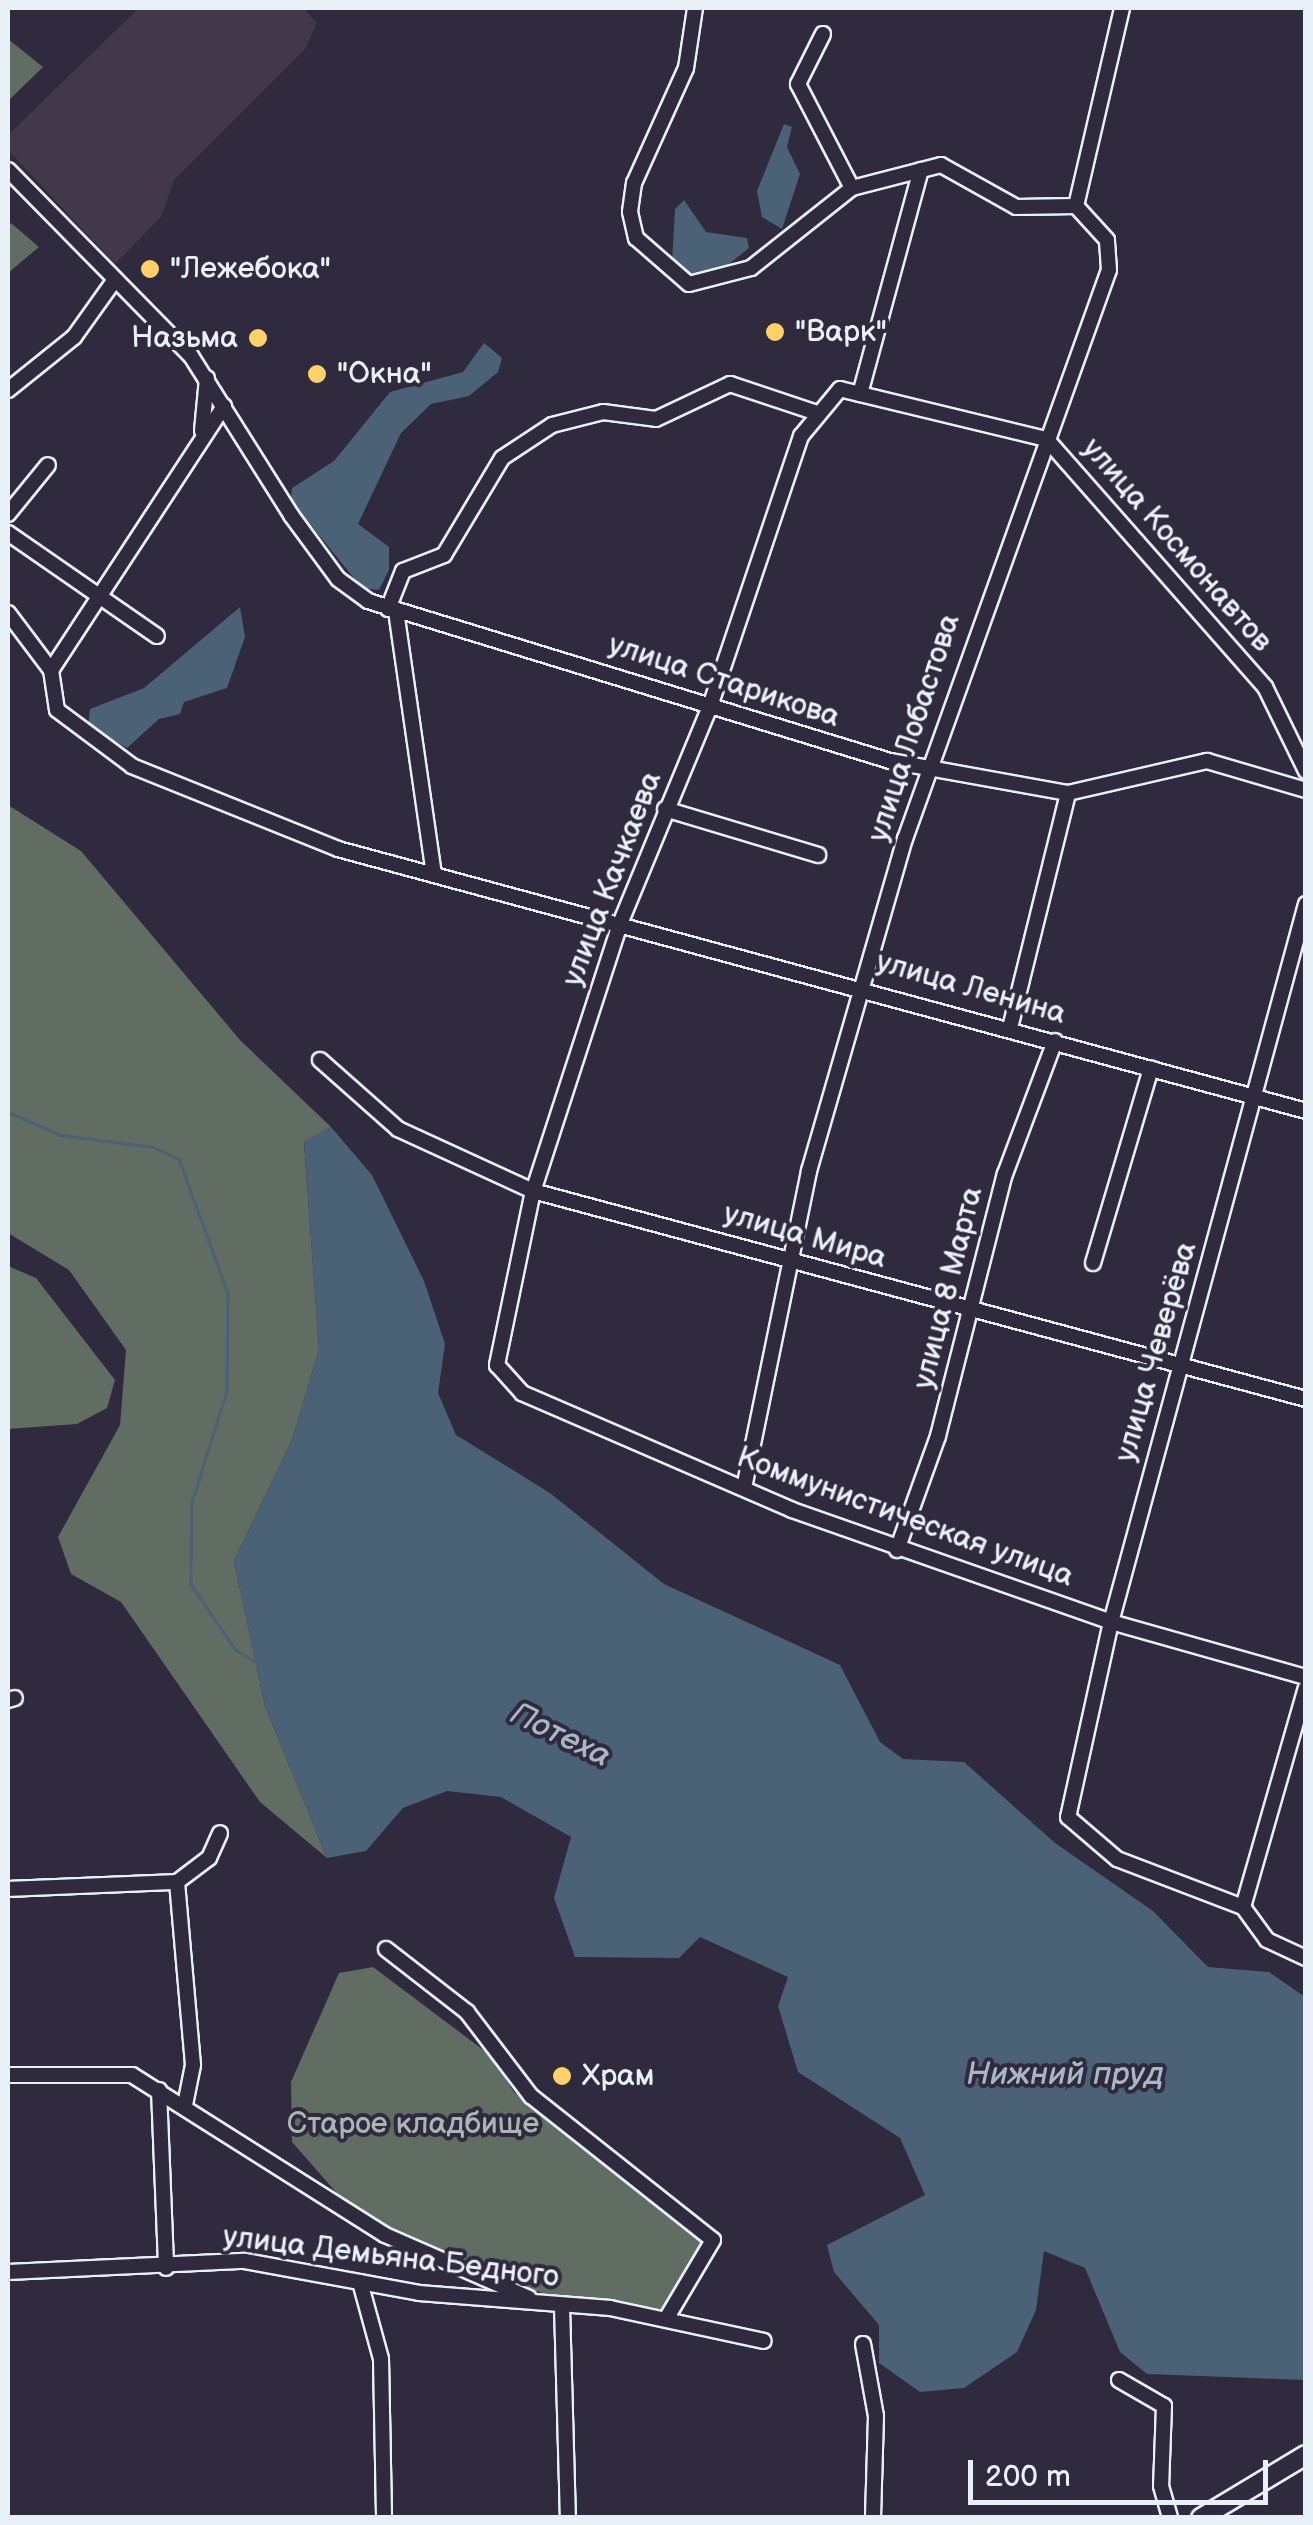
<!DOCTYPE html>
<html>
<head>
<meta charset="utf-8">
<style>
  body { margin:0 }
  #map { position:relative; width:1313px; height:2525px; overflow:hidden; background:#2f2a3d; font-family:"Balsamiq Sans",sans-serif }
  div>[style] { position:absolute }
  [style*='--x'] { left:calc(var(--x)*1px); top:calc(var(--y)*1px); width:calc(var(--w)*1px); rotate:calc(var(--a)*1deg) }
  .built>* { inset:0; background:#433849 }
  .green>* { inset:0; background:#616d62 }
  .water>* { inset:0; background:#4b6176 }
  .stream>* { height:2.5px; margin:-1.25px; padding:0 1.25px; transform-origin:1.25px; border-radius:1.25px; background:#4b6176 }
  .roads { filter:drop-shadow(2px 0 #e8f1f8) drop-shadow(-2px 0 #e8f1f8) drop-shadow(0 2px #e8f1f8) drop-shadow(0 -2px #e8f1f8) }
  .minor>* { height:14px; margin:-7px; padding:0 7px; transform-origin:7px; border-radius:7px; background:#2f2a3d }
  .major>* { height:18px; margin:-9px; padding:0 9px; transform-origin:9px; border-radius:9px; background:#2f2a3d }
  .dots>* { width:28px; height:28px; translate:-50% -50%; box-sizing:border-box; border:5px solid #2f2a3d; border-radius:50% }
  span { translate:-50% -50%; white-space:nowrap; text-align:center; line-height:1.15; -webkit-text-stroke:8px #2f2a3d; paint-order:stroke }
  .poi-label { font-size:30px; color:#e8f1f8 }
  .left { translate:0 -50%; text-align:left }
  .right { translate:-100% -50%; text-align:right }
  .street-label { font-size:30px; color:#e8f1f8 }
  .park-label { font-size:30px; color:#abb6b4 }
  .water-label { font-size:32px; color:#a9b7c4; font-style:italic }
  .frame { position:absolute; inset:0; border:10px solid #e8f1f8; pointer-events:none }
  .scale { position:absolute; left:968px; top:2460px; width:300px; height:45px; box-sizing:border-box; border:5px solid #e8f1f8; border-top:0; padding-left:12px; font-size:30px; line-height:35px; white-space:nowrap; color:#e8f1f8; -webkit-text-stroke:8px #2f2a3d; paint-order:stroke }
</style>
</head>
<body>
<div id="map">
  <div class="built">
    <i style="clip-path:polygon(139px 8px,303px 8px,317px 23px,305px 49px,174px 180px,161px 217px,115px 264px,8px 150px,8px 135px)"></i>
  </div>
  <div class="green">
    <i style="clip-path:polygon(8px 39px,43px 67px,8px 101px)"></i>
    <i style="clip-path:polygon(11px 223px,39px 247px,8px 273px,8px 228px)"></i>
    <i style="clip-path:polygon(8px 805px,81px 851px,240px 1040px,331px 1127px,304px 1142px,319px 1350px,292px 1440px,234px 1561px,265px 1706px,327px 1858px,260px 1802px,121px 1602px,71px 1574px,58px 1537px,120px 1425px,126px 1350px,69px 1270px,8px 1233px)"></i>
    <i style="clip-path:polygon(8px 1266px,36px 1278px,115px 1380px,107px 1408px,77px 1424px,8px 1429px)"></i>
    <i style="clip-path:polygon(373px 1967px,490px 2055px,514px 2092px,704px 2235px,707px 2252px,666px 2311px,546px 2294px,445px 2262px,356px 2215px,292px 2142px,291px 2082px,339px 1973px)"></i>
  </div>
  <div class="water">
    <i style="clip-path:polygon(784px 124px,792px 127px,787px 147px,800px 174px,782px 229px,762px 217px,757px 191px)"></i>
    <i style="clip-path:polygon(684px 200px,706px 232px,747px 238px,749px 248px,714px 276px,688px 276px,672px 262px,675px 209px)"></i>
    <i style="clip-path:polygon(484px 343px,502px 358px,498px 372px,469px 396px,431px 404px,401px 433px,358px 524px,389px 547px,389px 570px,379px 590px,362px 588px,291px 501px,292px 488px,334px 461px,390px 392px,463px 372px)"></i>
    <i style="clip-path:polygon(240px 607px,245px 637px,227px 688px,184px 702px,180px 714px,159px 719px,127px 748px,88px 727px,90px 709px,144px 688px)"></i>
    <i style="clip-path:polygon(331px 1127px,372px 1175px,424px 1281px,445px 1344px,438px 1393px,456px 1435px,550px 1493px,664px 1584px,840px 1665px,880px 1742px,903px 1759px,964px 1762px,1055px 1843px,1153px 1911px,1208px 1967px,1269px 1972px,1305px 1997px,1305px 2380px,1147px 2374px,1120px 2352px,1085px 2268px,1044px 2251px,1036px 2310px,1017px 2352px,964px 2388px,920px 2392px,879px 2363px,879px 2325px,834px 2272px,827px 2245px,925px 2195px,900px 2138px,798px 2072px,778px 2006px,788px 1977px,700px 1937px,679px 1958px,575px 1957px,554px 1898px,571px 1837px,501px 1797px,447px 1791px,403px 1808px,366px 1851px,327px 1858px,265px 1706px,234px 1561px,292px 1440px,319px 1350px,304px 1141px)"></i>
  </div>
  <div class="stream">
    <i style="--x:8;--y:1112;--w:58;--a:23.5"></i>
    <i style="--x:61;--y:1135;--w:93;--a:7.4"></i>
    <i style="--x:153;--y:1147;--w:29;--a:25"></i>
    <i style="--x:179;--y:1159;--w:143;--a:69.9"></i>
    <i style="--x:228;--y:1293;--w:98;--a:90.6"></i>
    <i style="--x:227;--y:1391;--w:117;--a:107.4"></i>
    <i style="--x:192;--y:1503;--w:81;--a:90.7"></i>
    <i style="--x:191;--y:1584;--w:78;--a:55.9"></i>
    <i style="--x:235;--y:1649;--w:31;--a:32"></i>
  </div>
  <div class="roads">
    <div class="minor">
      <i style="--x:695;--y:8;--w:61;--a:98.5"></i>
      <i style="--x:686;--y:68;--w:126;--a:114.3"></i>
      <i style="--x:634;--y:183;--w:29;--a:98"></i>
      <i style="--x:630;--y:212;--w:27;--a:77"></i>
      <i style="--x:636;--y:238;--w:70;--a:41"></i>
      <i style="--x:689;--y:284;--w:64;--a:-14.5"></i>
      <i style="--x:751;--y:268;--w:129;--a:-38.4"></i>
      <i style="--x:852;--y:188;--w:92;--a:-14.5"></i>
      <i style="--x:941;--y:165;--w:86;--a:29.2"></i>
      <i style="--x:1016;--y:207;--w:60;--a:-1"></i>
      <i style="--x:823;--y:34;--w:56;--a:116.6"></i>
      <i style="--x:798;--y:84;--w:117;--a:62.6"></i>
      <i style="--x:8;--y:170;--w:261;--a:45.5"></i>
      <i style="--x:191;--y:356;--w:188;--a:57.8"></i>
      <i style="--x:291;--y:515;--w:79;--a:53.7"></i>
      <i style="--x:338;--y:579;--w:37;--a:36"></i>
      <i style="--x:368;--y:601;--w:546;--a:17.04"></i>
      <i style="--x:890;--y:761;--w:181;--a:10.2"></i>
      <i style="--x:1068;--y:793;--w:143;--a:-13"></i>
      <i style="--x:1207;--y:761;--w:103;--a:16.3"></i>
      <i style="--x:8;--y:390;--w:85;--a:-38.8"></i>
      <i style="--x:74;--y:337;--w:69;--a:-54.5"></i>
      <i style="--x:860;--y:394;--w:232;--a:-74.8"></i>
      <i style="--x:224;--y:406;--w:316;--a:123.2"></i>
      <i style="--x:51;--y:670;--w:40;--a:81.5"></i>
      <i style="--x:57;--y:710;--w:94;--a:36.7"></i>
      <i style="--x:132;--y:766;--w:222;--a:21.9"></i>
      <i style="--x:338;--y:849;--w:1003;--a:15.14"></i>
      <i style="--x:202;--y:431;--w:53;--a:-84.6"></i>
      <i style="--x:8;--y:514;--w:63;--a:-50.8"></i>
      <i style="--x:8;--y:533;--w:181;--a:34.7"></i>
      <i style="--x:388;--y:609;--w:41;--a:-68.5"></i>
      <i style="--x:403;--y:571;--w:44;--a:-21.3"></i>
      <i style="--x:444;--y:555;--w:113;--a:-59.1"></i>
      <i style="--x:502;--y:458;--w:60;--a:-33.4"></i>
      <i style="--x:552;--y:425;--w:53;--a:-14.3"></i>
      <i style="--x:603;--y:412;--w:53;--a:7.5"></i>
      <i style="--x:656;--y:419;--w:82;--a:-25.3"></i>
      <i style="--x:730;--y:384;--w:89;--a:18.4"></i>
      <i style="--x:396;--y:611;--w:266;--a:81.8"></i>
      <i style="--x:8;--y:613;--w:71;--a:53"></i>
      <i style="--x:1306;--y:771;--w:93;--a:-116"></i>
      <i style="--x:1265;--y:687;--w:331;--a:-131.4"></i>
      <i style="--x:1046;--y:439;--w:212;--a:-166.4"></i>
      <i style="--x:840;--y:389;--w:61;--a:129.7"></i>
      <i style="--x:801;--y:436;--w:283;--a:108.6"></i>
      <i style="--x:711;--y:704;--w:238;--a:112.5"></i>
      <i style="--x:620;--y:924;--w:281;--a:108"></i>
      <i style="--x:533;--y:1191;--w:178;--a:101.7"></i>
      <i style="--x:497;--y:1365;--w:38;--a:48"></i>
      <i style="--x:522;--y:1393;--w:294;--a:23.4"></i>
      <i style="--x:792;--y:1510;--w:338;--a:19.3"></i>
      <i style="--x:1111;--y:1622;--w:203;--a:15.8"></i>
      <i style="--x:665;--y:809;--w:160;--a:16.7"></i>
      <i style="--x:1306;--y:904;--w:744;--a:105.19"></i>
      <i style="--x:1111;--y:1622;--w:200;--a:102.4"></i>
      <i style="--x:1068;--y:1817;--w:65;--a:40.6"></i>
      <i style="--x:1117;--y:1859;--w:135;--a:20.9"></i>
      <i style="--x:1243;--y:1907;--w:41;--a:54"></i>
      <i style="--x:1267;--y:1940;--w:43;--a:24.8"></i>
      <i style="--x:1010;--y:1028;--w:242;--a:-76.1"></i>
      <i style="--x:320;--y:1060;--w:104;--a:41.5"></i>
      <i style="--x:398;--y:1129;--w:149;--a:24.7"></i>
      <i style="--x:533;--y:1191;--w:800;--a:15.06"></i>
      <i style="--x:1093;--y:1263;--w:203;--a:-73.4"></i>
      <i style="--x:744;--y:1488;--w:324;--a:-78.4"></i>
      <i style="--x:809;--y:1171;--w:346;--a:-73.9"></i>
      <i style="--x:905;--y:839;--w:604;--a:-70.28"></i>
      <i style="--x:1109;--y:270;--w:30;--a:-94"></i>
      <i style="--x:1107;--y:240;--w:46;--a:-132.4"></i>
      <i style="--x:1076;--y:206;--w:203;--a:-76.9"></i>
      <i style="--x:897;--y:1550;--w:121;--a:-70.2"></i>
      <i style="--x:938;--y:1436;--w:270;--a:-75.7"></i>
      <i style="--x:1005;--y:1174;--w:142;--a:-69.4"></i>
      <i style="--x:8;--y:1700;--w:7;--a:-16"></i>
      <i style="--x:8;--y:1889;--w:169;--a:-2.4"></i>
      <i style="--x:1243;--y:1907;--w:228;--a:-74"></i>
      <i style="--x:386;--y:1949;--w:103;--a:37.9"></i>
      <i style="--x:467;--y:2012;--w:106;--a:52.7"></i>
      <i style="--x:531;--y:2096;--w:232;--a:38.4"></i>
      <i style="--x:713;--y:2240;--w:92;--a:120.7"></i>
      <i style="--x:8;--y:2075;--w:124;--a:0"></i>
      <i style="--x:132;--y:2075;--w:299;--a:32.3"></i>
      <i style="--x:385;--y:2235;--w:157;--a:23.6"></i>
      <i style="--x:159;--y:2090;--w:178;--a:87.7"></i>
      <i style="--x:185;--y:2105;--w:41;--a:-78.7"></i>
      <i style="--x:193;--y:2065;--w:184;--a:-95"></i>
      <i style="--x:177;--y:1882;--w:40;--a:-37"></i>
      <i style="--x:209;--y:1858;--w:27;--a:-66"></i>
      <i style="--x:8;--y:2272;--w:237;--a:-2.7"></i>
      <i style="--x:245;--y:2261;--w:177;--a:10.4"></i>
      <i style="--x:419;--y:2293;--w:192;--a:4.5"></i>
      <i style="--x:610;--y:2308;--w:157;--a:12.1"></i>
      <i style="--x:360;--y:2282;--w:80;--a:74.7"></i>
      <i style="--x:381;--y:2359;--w:159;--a:88.9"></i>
      <i style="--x:562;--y:2306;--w:212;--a:88.4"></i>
      <i style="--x:863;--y:2344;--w:73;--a:79.8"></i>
      <i style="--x:876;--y:2416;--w:102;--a:91.7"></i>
      <i style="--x:1119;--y:2380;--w:52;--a:30"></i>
      <i style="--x:1164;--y:2406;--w:80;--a:92.1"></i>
      <i style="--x:1161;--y:2486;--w:33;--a:74"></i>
    </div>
    <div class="major">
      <i style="--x:1201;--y:2518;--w:122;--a:-31"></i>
    </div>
  </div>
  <div class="dots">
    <i style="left:150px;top:269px;background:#ffd166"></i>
    <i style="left:775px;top:332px;background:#ffd166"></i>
    <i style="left:258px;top:338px;background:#ffd166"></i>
    <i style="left:317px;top:374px;background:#ffd166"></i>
    <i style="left:562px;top:2076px;background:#ffd166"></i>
  </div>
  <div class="poi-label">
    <span class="left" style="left:170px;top:269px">"Лежебока"</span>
    <span class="left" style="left:795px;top:332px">"Варк"</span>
    <span class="right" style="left:238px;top:338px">Назьма</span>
    <span class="left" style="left:337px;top:374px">"Окна"</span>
    <span class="left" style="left:582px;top:2076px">Храм</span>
  </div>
  <div class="street-label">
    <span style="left:1177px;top:545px;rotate:49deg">улица Космонавтов</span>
    <span style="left:724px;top:681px;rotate:18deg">улица Старикова</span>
    <span style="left:914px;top:728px;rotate:-72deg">улица Лобастова</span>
    <span style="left:612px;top:879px;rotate:-69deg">улица Качкаева</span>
    <span style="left:971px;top:988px;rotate:16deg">улица Ленина</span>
    <span style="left:805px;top:1236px;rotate:16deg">улица Мира</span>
    <span style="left:948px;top:1288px;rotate:-76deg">улица 8 Марта</span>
    <span style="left:1156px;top:1352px;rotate:-74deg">улица Чеверёва</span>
    <span style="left:905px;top:1517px;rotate:20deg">Коммунистическая улица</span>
    <span style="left:391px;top:2257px;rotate:7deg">улица Демьяна Бедного</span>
  </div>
  <div class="park-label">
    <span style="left:413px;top:2124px">Старое кладбище</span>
  </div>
  <div class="water-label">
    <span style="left:560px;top:1736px;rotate:26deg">Потеха</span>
    <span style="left:1065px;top:2075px">Нижний пруд</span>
  </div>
  <div class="frame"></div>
  <div class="scale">200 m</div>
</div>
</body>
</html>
